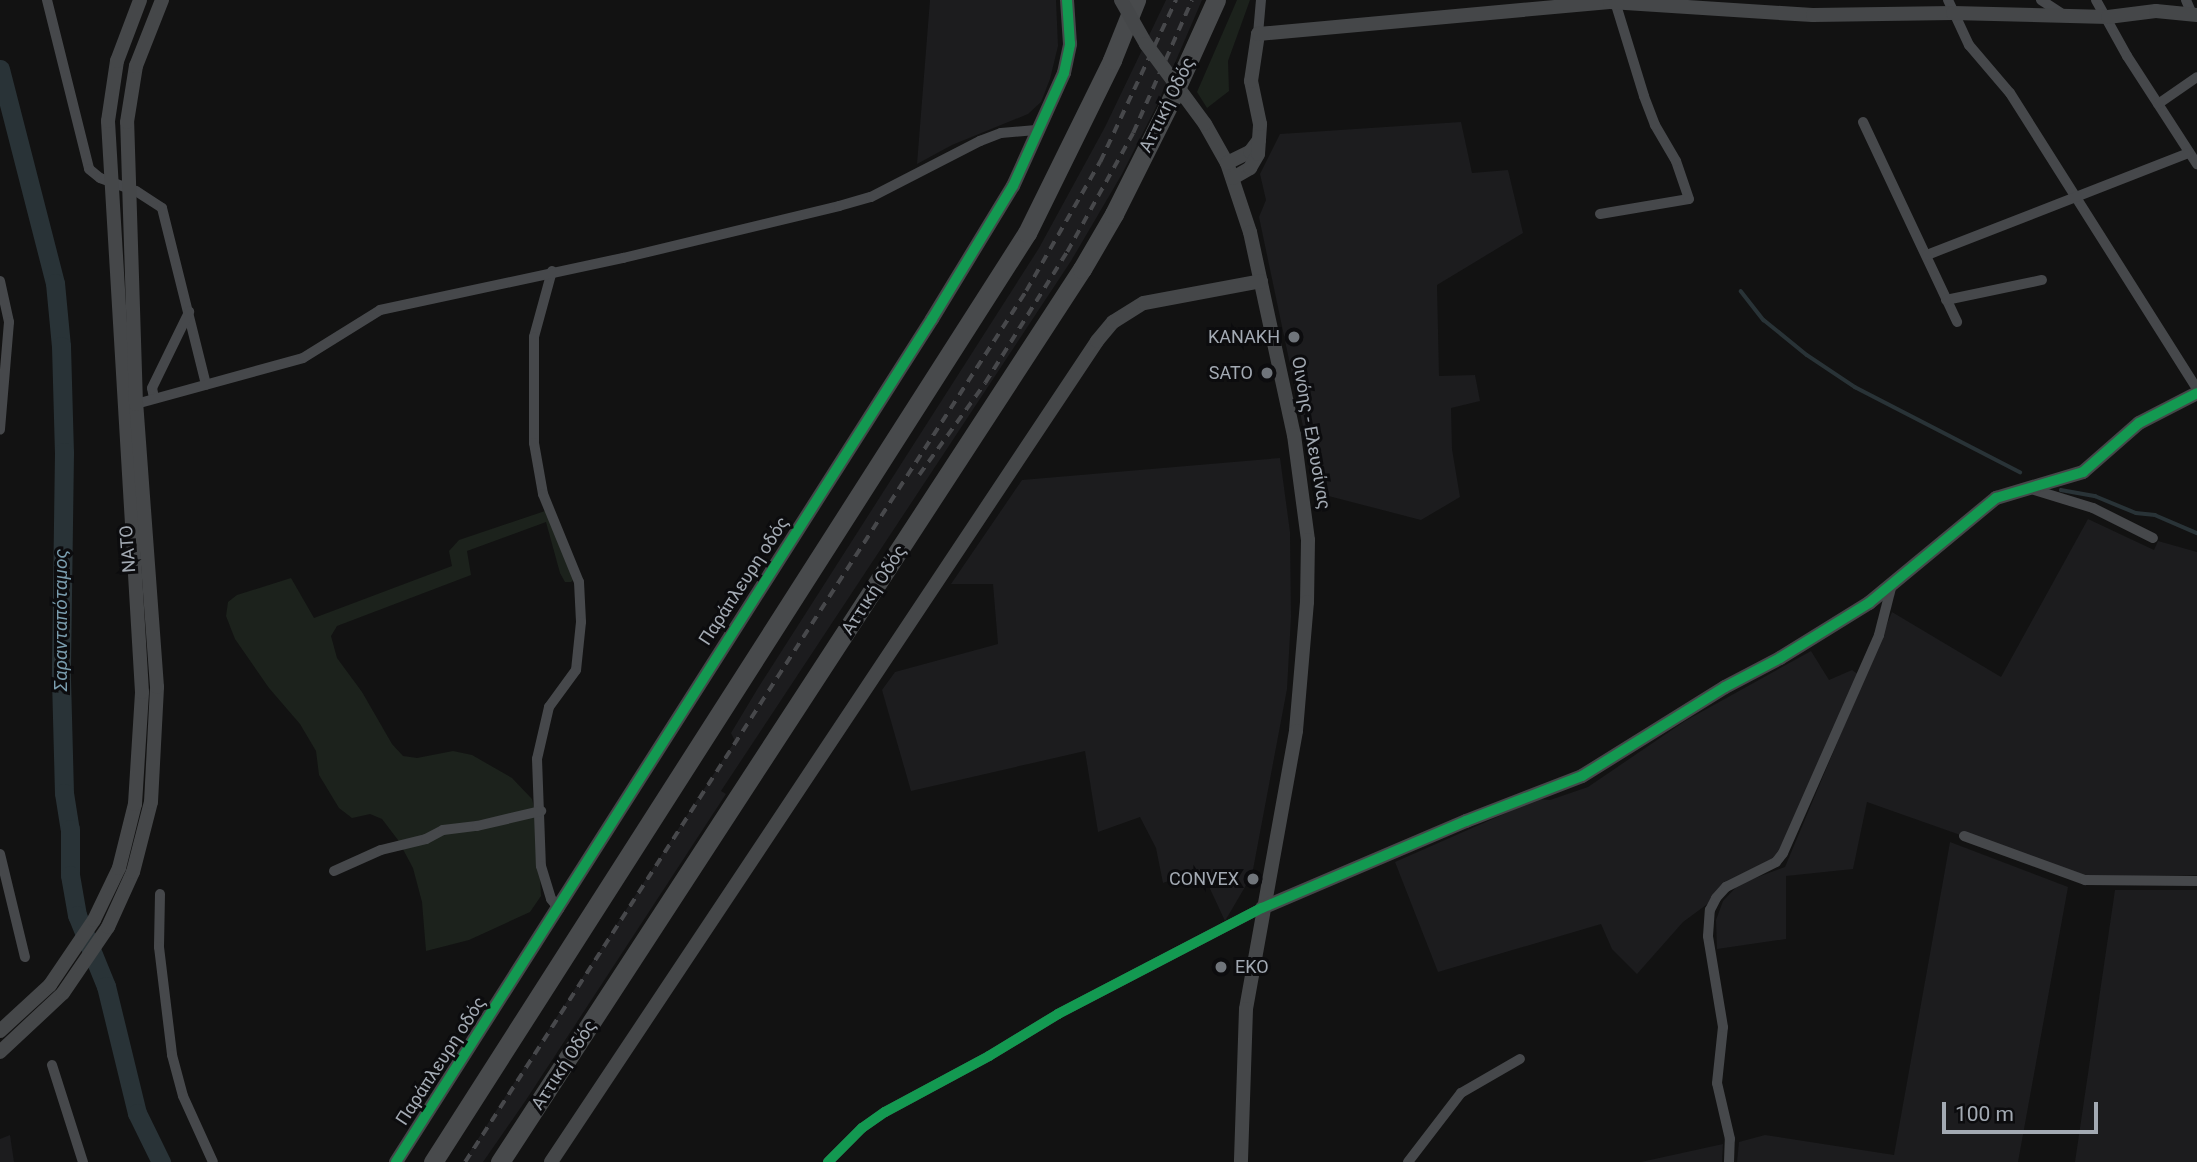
<!DOCTYPE html>
<html>
<head>
<meta charset="utf-8">
<style>
  body { margin:0 }
  #map { position:relative; width:2197px; height:1162px; overflow:hidden; background:#121212; font-family:Roboto,sans-serif }
  div>[style] { position:absolute }
  [style*='--x'] { left:calc(var(--x)*1px); top:calc(var(--y)*1px); width:calc(var(--w)*1px); rotate:calc(var(--a)*1deg) }
  .built>* { inset:0; background:#1c1c1e }
  .green>* { inset:0; background:#1c221c }
  .stream>* { height:3.5px; margin:-1.75px; padding:0 1.75px; transform-origin:1.75px; border-radius:1.75px; background:#293337 }
  .river>* { height:19px; margin:-9.5px; padding:0 9.5px; transform-origin:9.5px; border-radius:9.5px; background:#293337 }
  .street>* { height:10px; margin:-5px; padding:0 5px; transform-origin:5px; border-radius:5px; background:#46484b }
  .secondary>* { height:14px; margin:-7px; padding:0 7px; transform-origin:7px; border-radius:7px; background:#454749 }
  .highway>* { height:19px; margin:-9.5px; padding:0 9.5px; transform-origin:9.5px; border-radius:9.5px; background:#484a4c }
  .rail>* { height:3.5px; margin-top:-1.75px; transform-origin:0; background:repeating-linear-gradient(90deg,#47484b 0 9px,transparent 0 16px) }
  .secondary-bridge>* { height:14px; margin:-7px; padding:0 7px; transform-origin:7px; border-radius:7px; background:#454749 }
  .cycleway>* { height:10px; margin:-5px; padding:0 5px; transform-origin:5px; border-radius:5px; background:#139951 }
  .dots>* { width:19px; height:19px; translate:-50% -50%; box-sizing:border-box; border:4px solid #0c0c0e; border-radius:50% }
  span { translate:-50% -50%; white-space:nowrap; text-align:center; line-height:1.15; -webkit-text-stroke:6px #0c0c0e; paint-order:stroke }
  .street-label { font-size:18px; color:#a3aab3 }
  .poi-label { font-size:18px; color:#a3aab3 }
  .right { translate:-100% -50%; text-align:right }
  .left { translate:0 -50%; text-align:left }
  .water-label { font-size:19px; color:#7a9dae; font-style:italic }
  .scale { position:absolute; left:1942px; top:1102px; width:156px; height:32px; box-sizing:border-box; border:4px solid #a3aab3; border-top:0; padding-left:9px; font-size:21px; line-height:24px; white-space:nowrap; color:#a3aab3; -webkit-text-stroke:5px #0c0c0e; paint-order:stroke }
</style>
</head>
<body>
<div id="map">
  <div class="built">
    <i style="clip-path:polygon(930px 0,1056px 0,1058px 46px,1050px 79px,1041px 102px,1028px 114px,952px 145px,917px 164px)"></i>
    <i style="clip-path:polygon(1166px 0,1202px 0,1156px 107px,1122px 174px,1071px 261px,721px 791px,726px 794px,526px 1100px,483px 1162px,463px 1162px,735px 741px,731px 733px,758px 688px,1039px 248px,1105px 127px)"></i>
    <i style="clip-path:polygon(1461px 122px,1472px 173px,1508px 170px,1523px 233px,1437px 285px,1439px 376px,1475px 375px,1480px 401px,1451px 408px,1452px 449px,1460px 497px,1421px 520px,1317px 493px,1259px 217px,1266px 200px,1260px 174px,1280px 134px)"></i>
    <i style="clip-path:polygon(1280px 458px,1290px 532px,1291px 617px,1287px 689px,1252px 875px,1225px 921px,1205px 878px,1190px 873px,1163px 883px,1156px 848px,1140px 817px,1098px 832px,1085px 751px,911px 791px,882px 690px,895px 672px,998px 644px,993px 584px,951px 584px,1022px 480px)"></i>
    <i style="clip-path:polygon(2088px 519px,2154px 550px,2158px 541px,2197px 552px,2197px 875px,2079px 877px,1867px 802px,1853px 869px,1786px 876px,1786px 939px,1717px 949px,1716px 920px,1723px 901px,1739px 884px,1785px 867px,1892px 612px,2001px 677px)"></i>
    <i style="clip-path:polygon(1811px 651px,1829px 680px,1852px 670px,1862px 677px,1783px 862px,1740px 880px,1683px 922px,1637px 974px,1612px 949px,1601px 924px,1438px 972px,1395px 862px,1538px 799px,1550px 800px,1588px 787px,1685px 721px)"></i>
    <i style="clip-path:polygon(1950px 842px,2068px 887px,2018px 1162px,1737px 1162px,1739px 1142px,1765px 1135px,1894px 1155px)"></i>
    <i style="clip-path:polygon(2115px 890px,2197px 890px,2197px 1162px,2075px 1162px)"></i>
    <i style="clip-path:polygon(10px 1135px,14px 1162px,0 1162px,0 1139px)"></i>
    <i style="clip-path:polygon(1723px 1144px,1722px 1162px,1641px 1162px)"></i>
  </div>
  <div class="green">
    <i style="clip-path:polygon(1237px 0,1250px 0,1228px 61px,1229px 91px,1207px 108px,1197px 92px)"></i>
    <i style="clip-path:polygon(545px 511px,574px 579px,571px 582px,565px 582px,560px 573px,546px 522px,467px 551px,471px 575px,337px 626px,331px 636px,337px 658px,362px 692px,392px 744px,403px 756px,417px 758px,453px 751px,472px 755px,512px 778px,532px 799px,537px 819px,541px 896px,530px 912px,469px 940px,426px 951px,422px 902px,413px 868px,398px 840px,382px 819px,370px 814px,352px 818px,339px 808px,319px 775px,316px 751px,300px 724px,269px 688px,235px 639px,226px 616px,228px 602px,237px 595px,291px 578px,314px 618px,452px 566px,449px 551px,459px 540px)"></i>
  </div>
  <div class="stream">
    <i style="--x:1741;--y:291;--w:37;--a:52"></i>
    <i style="--x:1764;--y:320;--w:55;--a:39.1"></i>
    <i style="--x:1807;--y:355;--w:58;--a:33.7"></i>
    <i style="--x:1855;--y:387;--w:186;--a:27.3"></i>
    <i style="--x:2061;--y:490;--w:35;--a:10"></i>
    <i style="--x:2095;--y:496;--w:44;--a:22.5"></i>
    <i style="--x:2136;--y:513;--w:19;--a:6"></i>
    <i style="--x:2155;--y:515;--w:46;--a:23.2"></i>
  </div>
  <div class="river">
    <i style="--x:0;--y:69;--w:221;--a:75.6"></i>
    <i style="--x:55;--y:283;--w:63;--a:84.6"></i>
    <i style="--x:61;--y:346;--w:106;--a:88.4"></i>
    <i style="--x:64;--y:452;--w:227;--a:90.8"></i>
    <i style="--x:61;--y:679;--w:114;--a:88.5"></i>
    <i style="--x:64;--y:793;--w:36;--a:81"></i>
    <i style="--x:70;--y:829;--w:46;--a:90"></i>
    <i style="--x:70;--y:875;--w:41;--a:80.1"></i>
    <i style="--x:77;--y:915;--w:77;--a:67.8"></i>
    <i style="--x:106;--y:986;--w:131;--a:76.3"></i>
    <i style="--x:137;--y:1113;--w:55;--a:63.9"></i>
  </div>
  <div class="street">
    <i style="--x:47;--y:0;--w:174;--a:76"></i>
    <i style="--x:89;--y:169;--w:14;--a:39"></i>
    <i style="--x:100;--y:178;--w:38;--a:20"></i>
    <i style="--x:136;--y:191;--w:31;--a:33"></i>
    <i style="--x:162;--y:208;--w:182;--a:76"></i>
    <i style="--x:1948;--y:0;--w:50;--a:65"></i>
    <i style="--x:1969;--y:45;--w:63;--a:49.5"></i>
    <i style="--x:2010;--y:93;--w:350;--a:57.7"></i>
    <i style="--x:2041;--y:0;--w:30;--a:33"></i>
    <i style="--x:2096;--y:0;--w:64;--a:61"></i>
    <i style="--x:2127;--y:56;--w:129;--a:57.1"></i>
    <i style="--x:2186;--y:0;--w:15;--a:67"></i>
    <i style="--x:1258;--y:34;--w:34;--a:-85"></i>
    <i style="--x:2158;--y:104;--w:47;--a:-34.7"></i>
    <i style="--x:1863;--y:122;--w:221;--a:64.8"></i>
    <i style="--x:1600;--y:214;--w:90;--a:-9.6"></i>
    <i style="--x:1689;--y:199;--w:40;--a:-108.9"></i>
    <i style="--x:1676;--y:161;--w:42;--a:-120.3"></i>
    <i style="--x:1655;--y:125;--w:31;--a:-111"></i>
    <i style="--x:1644;--y:96;--w:98;--a:-107.1"></i>
    <i style="--x:1927;--y:255;--w:281;--a:-21.3"></i>
    <i style="--x:552;--y:271;--w:68;--a:105.3"></i>
    <i style="--x:534;--y:337;--w:106;--a:90"></i>
    <i style="--x:534;--y:443;--w:52;--a:80"></i>
    <i style="--x:543;--y:494;--w:95;--a:67.8"></i>
    <i style="--x:579;--y:582;--w:40;--a:87.1"></i>
    <i style="--x:581;--y:622;--w:48;--a:95.9"></i>
    <i style="--x:576;--y:670;--w:46;--a:126.1"></i>
    <i style="--x:549;--y:707;--w:53;--a:103"></i>
    <i style="--x:537;--y:759;--w:107;--a:87.9"></i>
    <i style="--x:541;--y:866;--w:34;--a:73"></i>
    <i style="--x:551;--y:899;--w:13;--a:51"></i>
    <i style="--x:0;--y:281;--w:42;--a:77.6"></i>
    <i style="--x:9;--y:322;--w:108;--a:94.8"></i>
    <i style="--x:1946;--y:300;--w:98;--a:-11.8"></i>
    <i style="--x:154;--y:398;--w:10;--a:-101"></i>
    <i style="--x:152;--y:388;--w:85;--a:-64"></i>
    <i style="--x:136;--y:404;--w:173;--a:-15.4"></i>
    <i style="--x:303;--y:358;--w:91;--a:-31.9"></i>
    <i style="--x:380;--y:310;--w:249;--a:-12.1"></i>
    <i style="--x:623;--y:258;--w:222;--a:-13.5"></i>
    <i style="--x:839;--y:206;--w:33;--a:-16"></i>
    <i style="--x:871;--y:197;--w:123;--a:-27.2"></i>
    <i style="--x:980;--y:141;--w:22;--a:-21"></i>
    <i style="--x:1001;--y:133;--w:38;--a:-5"></i>
    <i style="--x:2028;--y:488;--w:68;--a:17.1"></i>
    <i style="--x:2093;--y:508;--w:67;--a:26.6"></i>
    <i style="--x:1964;--y:836;--w:129;--a:20"></i>
    <i style="--x:2085;--y:880;--w:112;--a:0.5"></i>
    <i style="--x:0;--y:854;--w:106;--a:76.4"></i>
    <i style="--x:334;--y:871;--w:51;--a:-24.1"></i>
    <i style="--x:381;--y:850;--w:46;--a:-13.7"></i>
    <i style="--x:426;--y:839;--w:19;--a:-28"></i>
    <i style="--x:443;--y:830;--w:34;--a:-7"></i>
    <i style="--x:477;--y:826;--w:66;--a:-13.2"></i>
    <i style="--x:160;--y:894;--w:53;--a:91.1"></i>
    <i style="--x:159;--y:947;--w:109;--a:83.1"></i>
    <i style="--x:172;--y:1055;--w:42;--a:75"></i>
    <i style="--x:183;--y:1096;--w:72;--a:65.6"></i>
    <i style="--x:52;--y:1065;--w:102;--a:72.3"></i>
    <i style="--x:828;--y:1162;--w:48;--a:-45"></i>
    <i style="--x:862;--y:1128;--w:28;--a:-35"></i>
    <i style="--x:885;--y:1112;--w:118;--a:-28.3"></i>
    <i style="--x:989;--y:1056;--w:81;--a:-31.3"></i>
    <i style="--x:1058;--y:1014;--w:230;--a:-27.5"></i>
    <i style="--x:1408;--y:1162;--w:87;--a:-52.5"></i>
    <i style="--x:1461;--y:1093;--w:68;--a:-30"></i>
    <i style="--x:1729;--y:1162;--w:23;--a:-88"></i>
    <i style="--x:1730;--y:1139;--w:57;--a:-103.1"></i>
    <i style="--x:1717;--y:1083;--w:56;--a:-83.9"></i>
    <i style="--x:1723;--y:1027;--w:92;--a:-99.4"></i>
    <i style="--x:1708;--y:936;--w:26;--a:-86"></i>
    <i style="--x:1710;--y:910;--w:13;--a:-63"></i>
    <i style="--x:1716;--y:898;--w:15;--a:-48"></i>
    <i style="--x:1726;--y:887;--w:56;--a:-26.6"></i>
    <i style="--x:1776;--y:862;--w:11;--a:-52"></i>
    <i style="--x:1783;--y:853;--w:238;--a:-66.2"></i>
    <i style="--x:1879;--y:635;--w:49;--a:-75.7"></i>
  </div>
  <div class="secondary">
    <i style="--x:1205;--y:124;--w:45;--a:60.6"></i>
    <i style="--x:1227;--y:163;--w:73;--a:71.6"></i>
    <i style="--x:1250;--y:232;--w:208;--a:77.8"></i>
    <i style="--x:1294;--y:435;--w:106;--a:82.4"></i>
    <i style="--x:1308;--y:540;--w:62;--a:90.9"></i>
    <i style="--x:1307;--y:602;--w:129;--a:94.9"></i>
    <i style="--x:1296;--y:731;--w:282;--a:100.2"></i>
    <i style="--x:1246;--y:1009;--w:153;--a:91.9"></i>
    <i style="--x:1227;--y:163;--w:25;--a:-26"></i>
    <i style="--x:1250;--y:152;--w:15;--a:-53"></i>
    <i style="--x:1233;--y:178;--w:20;--a:-30"></i>
    <i style="--x:1250;--y:168;--w:16;--a:-60"></i>
    <i style="--x:1258;--y:154;--w:30;--a:-86"></i>
    <i style="--x:1260;--y:124;--w:44;--a:-101.8"></i>
    <i style="--x:1251;--y:81;--w:48;--a:-81.5"></i>
    <i style="--x:1258;--y:34;--w:353;--a:-5.2"></i>
    <i style="--x:1610;--y:2;--w:203;--a:3.7"></i>
    <i style="--x:1813;--y:15;--w:140;--a:-0.8"></i>
    <i style="--x:1953;--y:13;--w:155;--a:1.5"></i>
    <i style="--x:2108;--y:17;--w:48;--a:-7.1"></i>
    <i style="--x:2156;--y:11;--w:41;--a:5.6"></i>
    <i style="--x:1262;--y:908;--w:222;--a:-23.1"></i>
    <i style="--x:1466;--y:821;--w:124;--a:-21.2"></i>
    <i style="--x:1582;--y:776;--w:168;--a:-31.9"></i>
    <i style="--x:1725;--y:687;--w:62;--a:-27.8"></i>
    <i style="--x:1780;--y:658;--w:105;--a:-31.7"></i>
    <i style="--x:1869;--y:603;--w:165;--a:-39.6"></i>
    <i style="--x:1996;--y:498;--w:91;--a:-16.6"></i>
    <i style="--x:2083;--y:472;--w:74;--a:-41.2"></i>
    <i style="--x:2139;--y:423;--w:65;--a:-27.3"></i>
    <i style="--x:0;--y:1031;--w:68;--a:-42.6"></i>
    <i style="--x:50;--y:985;--w:78;--a:-55.9"></i>
    <i style="--x:94;--y:920;--w:58;--a:-64.3"></i>
    <i style="--x:119;--y:868;--w:66;--a:-76"></i>
    <i style="--x:135;--y:804;--w:112;--a:-86.4"></i>
    <i style="--x:142;--y:692;--w:572;--a:-93.41"></i>
    <i style="--x:108;--y:121;--w:61;--a:-81.5"></i>
    <i style="--x:117;--y:61;--w:65;--a:-69.3"></i>
    <i style="--x:0;--y:1052;--w:86;--a:-43.1"></i>
    <i style="--x:63;--y:993;--w:80;--a:-55.7"></i>
    <i style="--x:108;--y:927;--w:60;--a:-65.6"></i>
    <i style="--x:133;--y:872;--w:72;--a:-75.6"></i>
    <i style="--x:151;--y:802;--w:115;--a:-87"></i>
    <i style="--x:157;--y:687;--w:284;--a:-94.2"></i>
    <i style="--x:136;--y:404;--w:282;--a:-91.8"></i>
    <i style="--x:127;--y:122;--w:57;--a:-80.9"></i>
    <i style="--x:136;--y:66;--w:71;--a:-68.5"></i>
    <i style="--x:396;--y:1162;--w:999;--a:-57.55"></i>
    <i style="--x:932;--y:319;--w:156;--a:-58.7"></i>
    <i style="--x:1013;--y:186;--w:124;--a:-65.7"></i>
    <i style="--x:1064;--y:73;--w:30;--a:-78"></i>
    <i style="--x:1070;--y:44;--w:44;--a:-93.9"></i>
    <i style="--x:551;--y:1162;--w:986;--a:-56.37"></i>
    <i style="--x:1097;--y:341;--w:25;--a:-50"></i>
    <i style="--x:1113;--y:322;--w:36;--a:-32"></i>
    <i style="--x:1144;--y:303;--w:119;--a:-10.6"></i>
  </div>
  <div class="highway">
    <i style="--x:433;--y:1162;--w:1103;--a:-57.41"></i>
    <i style="--x:1027;--y:233;--w:193;--a:-63.8"></i>
    <i style="--x:1112;--y:60;--w:65;--a:-68.2"></i>
    <i style="--x:500;--y:1162;--w:1066;--a:-56.91"></i>
    <i style="--x:1082;--y:269;--w:64;--a:-59.8"></i>
    <i style="--x:1114;--y:214;--w:123;--a:-63.4"></i>
    <i style="--x:1169;--y:104;--w:114;--a:-65.7"></i>
  </div>
  <div class="rail">
    <i style="--x:919;--y:475;--w:113;--a:-54.3"></i>
    <i style="--x:985;--y:383;--w:155;--a:-58"></i>
    <i style="--x:1067;--y:252;--w:136;--a:-61"></i>
    <i style="--x:1133;--y:133;--w:145;--a:-66.1"></i>
    <i style="--x:465;--y:1162;--w:1036;--a:-57.21"></i>
    <i style="--x:1026;--y:291;--w:149;--a:-60.2"></i>
    <i style="--x:1100;--y:162;--w:179;--a:-64.9"></i>
  </div>
  <div class="secondary-bridge">
    <i style="--x:1121;--y:0;--w:51;--a:60.4"></i>
    <i style="--x:1146;--y:44;--w:99;--a:53.6"></i>
  </div>
  <div class="cycleway">
    <i style="--x:396;--y:1162;--w:999;--a:-57.55"></i>
    <i style="--x:932;--y:319;--w:156;--a:-58.7"></i>
    <i style="--x:1013;--y:186;--w:124;--a:-65.7"></i>
    <i style="--x:1064;--y:73;--w:30;--a:-78"></i>
    <i style="--x:1070;--y:44;--w:44;--a:-93.9"></i>
    <i style="--x:828;--y:1162;--w:48;--a:-45"></i>
    <i style="--x:862;--y:1128;--w:28;--a:-35"></i>
    <i style="--x:885;--y:1112;--w:118;--a:-28.3"></i>
    <i style="--x:989;--y:1056;--w:81;--a:-31.3"></i>
    <i style="--x:1058;--y:1014;--w:230;--a:-27.5"></i>
    <i style="--x:1262;--y:908;--w:222;--a:-23.1"></i>
    <i style="--x:1466;--y:821;--w:124;--a:-21.2"></i>
    <i style="--x:1582;--y:776;--w:168;--a:-31.9"></i>
    <i style="--x:1725;--y:687;--w:62;--a:-27.8"></i>
    <i style="--x:1780;--y:658;--w:105;--a:-31.7"></i>
    <i style="--x:1869;--y:603;--w:165;--a:-39.6"></i>
    <i style="--x:1996;--y:498;--w:91;--a:-16.6"></i>
    <i style="--x:2083;--y:472;--w:74;--a:-41.2"></i>
    <i style="--x:2139;--y:423;--w:65;--a:-27.3"></i>
  </div>
  <div class="dots">
    <i style="left:1294px;top:337px;background:#70757b"></i>
    <i style="left:1267px;top:373px;background:#70757b"></i>
    <i style="left:1253px;top:879px;background:#70757b"></i>
    <i style="left:1221px;top:967px;background:#70757b"></i>
  </div>
  <div class="street-label">
    <span style="left:1167px;top:105px;rotate:-64deg">Αττική Οδός</span>
    <span style="left:1311px;top:433px;rotate:80deg">Οινόης - Ελευσίνας</span>
    <span style="left:128px;top:549px;rotate:-94deg">ΝΑΤΟ</span>
    <span style="left:744px;top:581px;rotate:-57deg">Παράπλευρη οδός</span>
    <span style="left:874px;top:590px;rotate:-57deg">Αττική Οδός</span>
    <span style="left:441px;top:1061px;rotate:-57deg">Παράπλευρη οδός</span>
    <span style="left:564px;top:1065px;rotate:-57deg">Αττική Οδός</span>
  </div>
  <div class="poi-label">
    <span class="right" style="left:1280px;top:337px">ΚΑΝΑΚΗ</span>
    <span class="right" style="left:1253px;top:373px">SATO</span>
    <span class="right" style="left:1239px;top:879px">CONVEX</span>
    <span class="left" style="left:1235px;top:967px">EKO</span>
  </div>
  <div class="water-label">
    <span style="left:61px;top:620px;rotate:-90deg">Σαρανταπόταμος</span>
  </div>
  <div class="scale">100 m</div>
</div>
</body>
</html>
